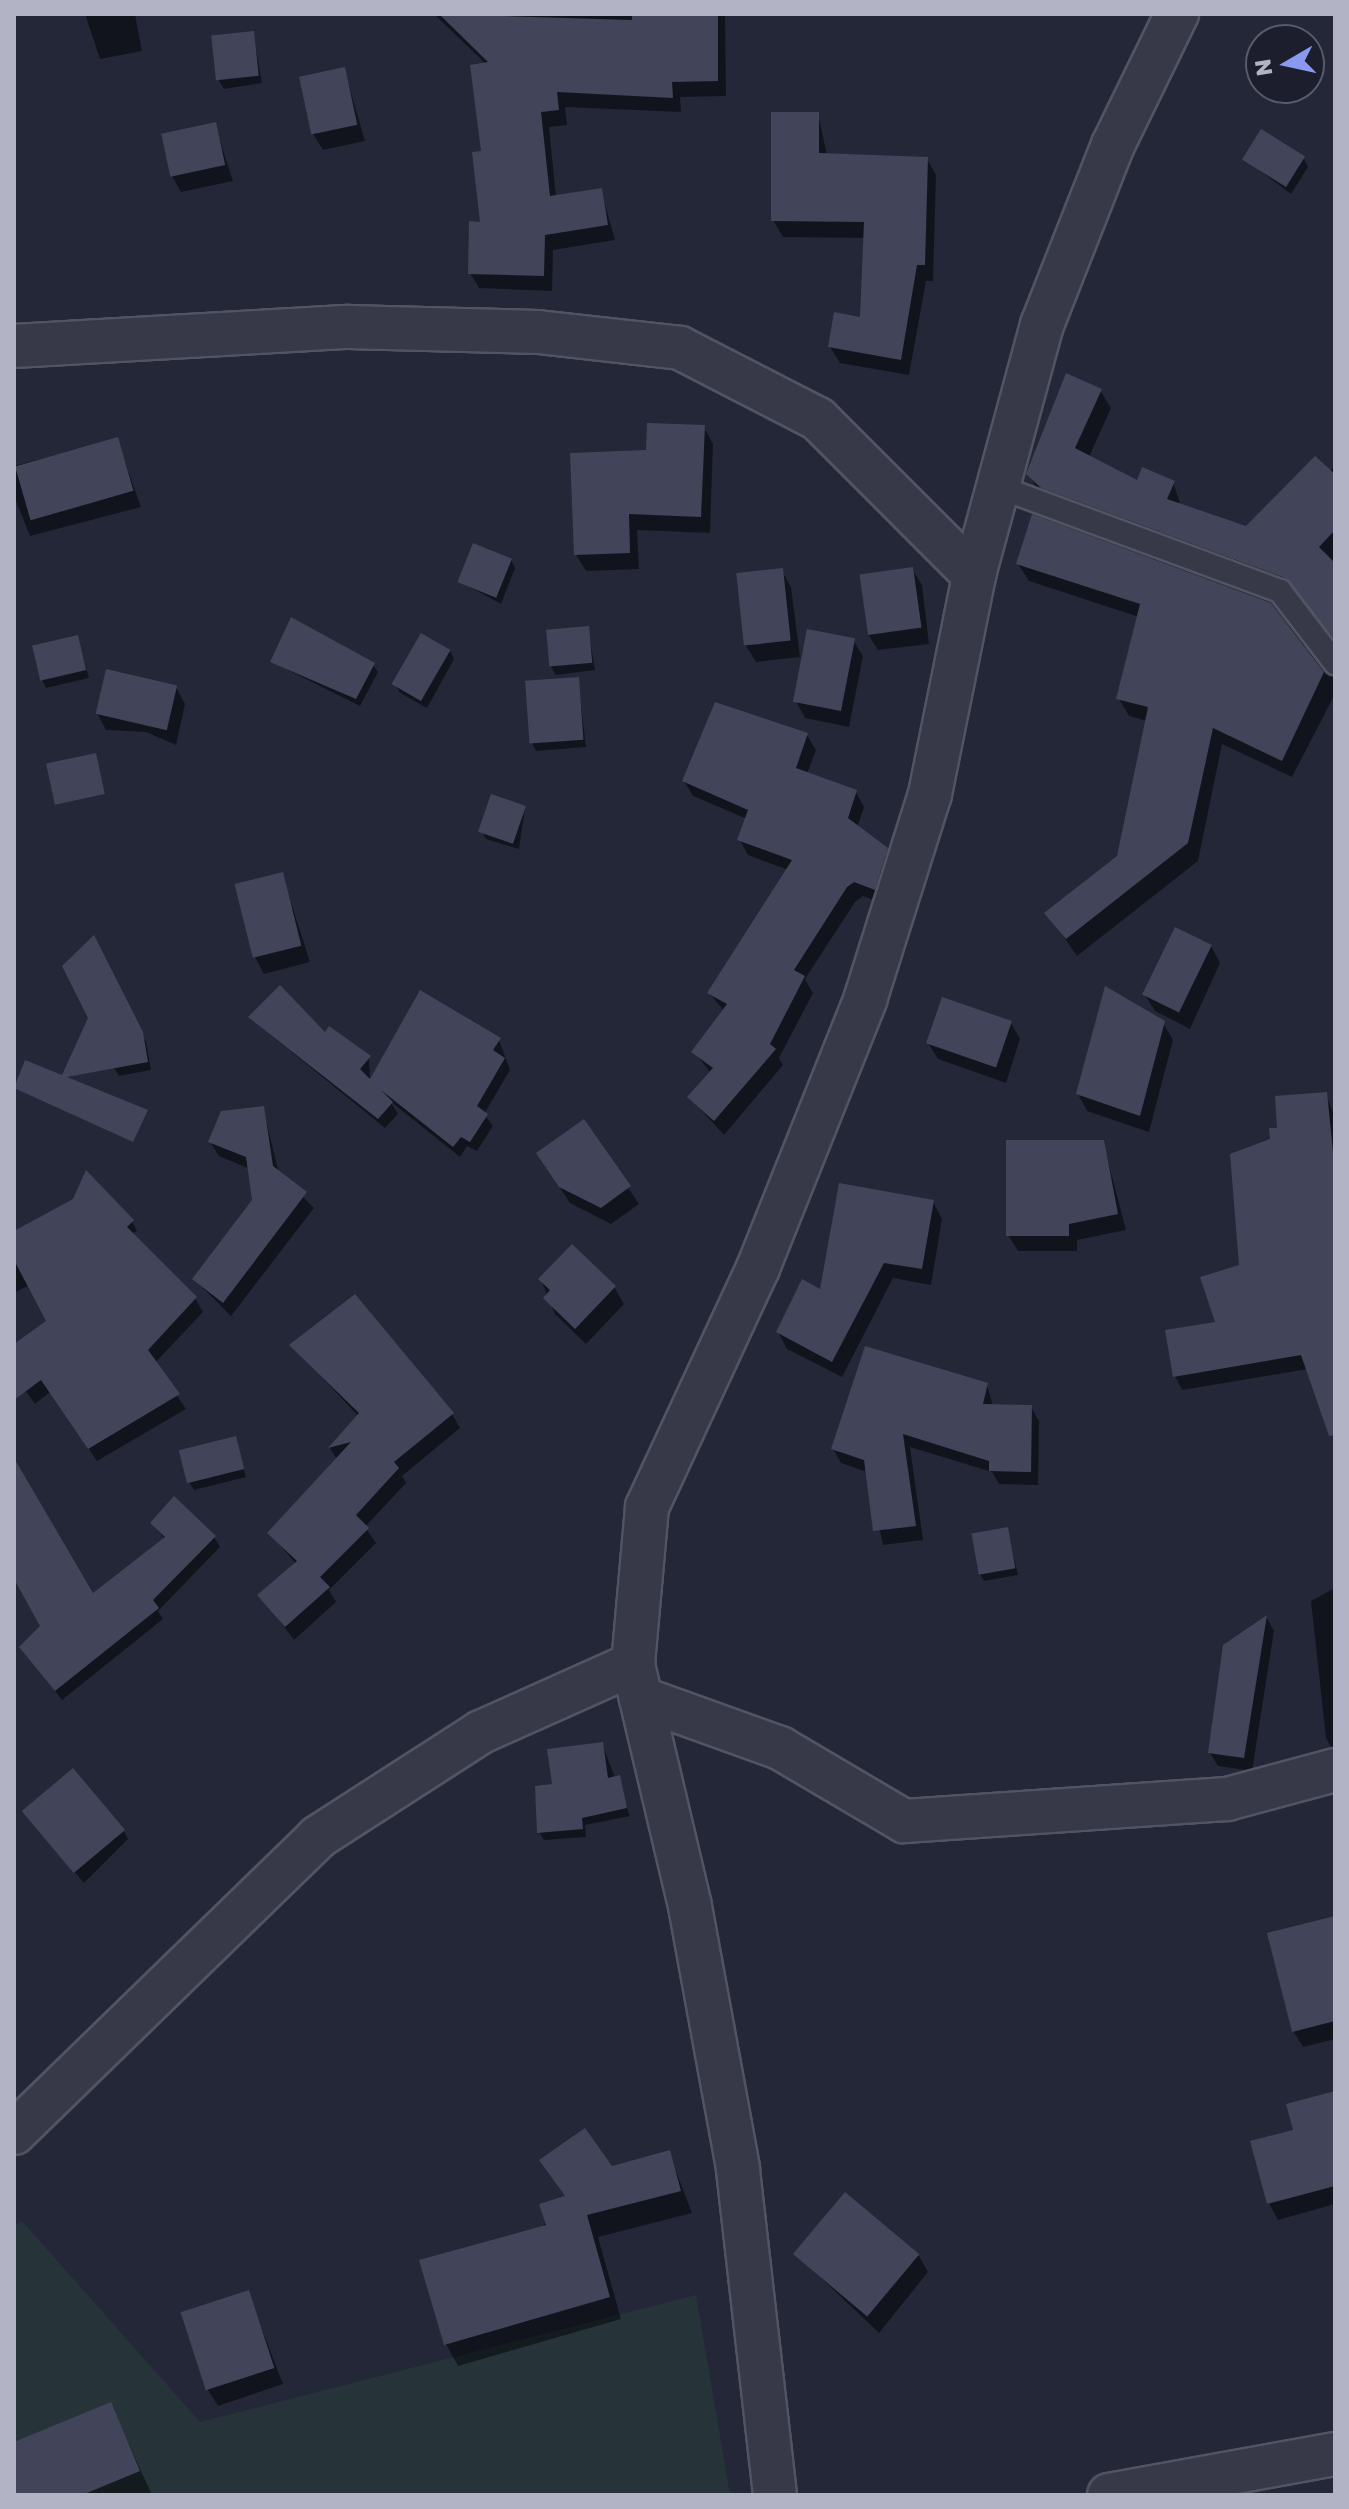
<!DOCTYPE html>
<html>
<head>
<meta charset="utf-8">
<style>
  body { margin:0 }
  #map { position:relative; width:1349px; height:2509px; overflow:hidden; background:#232738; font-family:"Golos Text",sans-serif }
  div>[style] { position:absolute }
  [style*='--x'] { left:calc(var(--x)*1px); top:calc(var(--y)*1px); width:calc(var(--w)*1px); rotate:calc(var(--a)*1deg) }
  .green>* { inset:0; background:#26343a }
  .shadow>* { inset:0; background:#0007 }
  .building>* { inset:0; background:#42455a; transform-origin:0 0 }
  .roads { filter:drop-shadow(2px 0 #525463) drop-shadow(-2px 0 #525463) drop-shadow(0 2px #525463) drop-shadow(0 -2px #525463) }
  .lane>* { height:22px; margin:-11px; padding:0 11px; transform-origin:11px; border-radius:11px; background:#373949 }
  .street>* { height:42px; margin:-21px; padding:0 21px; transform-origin:21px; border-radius:21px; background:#373949 }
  span { translate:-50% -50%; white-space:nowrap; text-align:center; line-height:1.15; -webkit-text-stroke:6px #1c1e2d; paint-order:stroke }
  .frame { position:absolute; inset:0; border:16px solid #b2b4c5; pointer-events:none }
  .north { position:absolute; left:1245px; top:24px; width:80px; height:80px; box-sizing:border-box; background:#1c1e2d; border:2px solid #585a6a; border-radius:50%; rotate:261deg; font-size:22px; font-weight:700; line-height:32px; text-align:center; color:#b2b4c5 }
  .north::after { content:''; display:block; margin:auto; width:28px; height:36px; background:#8b98f0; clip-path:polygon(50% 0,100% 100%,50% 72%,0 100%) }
</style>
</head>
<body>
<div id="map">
  <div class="green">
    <i style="clip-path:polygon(22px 2221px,200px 2422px,696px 2295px,730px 2495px,14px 2495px,14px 2226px)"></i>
  </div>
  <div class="shadow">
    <i style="clip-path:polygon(85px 14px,135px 14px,142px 51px,100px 59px)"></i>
    <i style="clip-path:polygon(434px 14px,725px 14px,726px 96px,680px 97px,681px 112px,565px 107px,567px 125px,549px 127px,556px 197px,601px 190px,615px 240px,553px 250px,552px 291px,479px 288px,470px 273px,482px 224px,486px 64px)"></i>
    <i style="clip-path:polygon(253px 33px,262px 83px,224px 89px,219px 81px)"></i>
    <i style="clip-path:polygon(344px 69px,365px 141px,323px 150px,313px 134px)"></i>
    <i style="clip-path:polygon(818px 114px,827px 155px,927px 159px,936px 175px,933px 281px,926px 281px,909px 375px,840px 363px,830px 347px,862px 319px,865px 238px,783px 237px,773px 220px)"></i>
    <i style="clip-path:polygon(215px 125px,233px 181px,181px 192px,172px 176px)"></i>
    <i style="clip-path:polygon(1244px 159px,1304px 159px,1308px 167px,1291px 194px)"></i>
    <i style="clip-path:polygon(1100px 390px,1111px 408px,1089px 457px,1138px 483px,1173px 482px,1181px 506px,1247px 528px,1335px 467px,1335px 645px,1298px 596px,1053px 505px,1039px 492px,1029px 474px)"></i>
    <i style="clip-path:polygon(704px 427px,713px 444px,710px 533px,637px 530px,639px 569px,586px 571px,576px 555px,648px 452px)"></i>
    <i style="clip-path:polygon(117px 439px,141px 507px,30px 536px,14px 496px,14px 466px)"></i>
    <i style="clip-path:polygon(511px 560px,515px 568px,501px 604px,459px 581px)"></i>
    <i style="clip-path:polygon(1018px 564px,1270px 604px,1335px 677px,1335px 694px,1292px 777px,1222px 744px,1198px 861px,1077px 956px,1047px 913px,1118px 857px,1147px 721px,1129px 716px,1119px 699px,1139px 617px,1029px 581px)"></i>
    <i style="clip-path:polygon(912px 569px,922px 585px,929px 644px,878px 650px,868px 634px,861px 576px)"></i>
    <i style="clip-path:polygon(782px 571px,791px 587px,800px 657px,756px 662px,746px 646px)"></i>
    <i style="clip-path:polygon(588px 628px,595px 670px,556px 675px,551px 667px)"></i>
    <i style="clip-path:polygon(77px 637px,89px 678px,46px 688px,42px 680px)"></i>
    <i style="clip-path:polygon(853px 640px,863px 656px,849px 727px,805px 718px,796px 701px)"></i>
    <i style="clip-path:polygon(450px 651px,454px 659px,427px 708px,400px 693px,396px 685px)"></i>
    <i style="clip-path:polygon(272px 662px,373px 665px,378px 672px,360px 706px)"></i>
    <i style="clip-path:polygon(578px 679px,586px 747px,536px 751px,532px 743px)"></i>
    <i style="clip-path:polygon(176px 687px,185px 704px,176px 745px,146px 732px,106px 730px,97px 713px)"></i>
    <i style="clip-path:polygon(807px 735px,816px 750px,807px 774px,856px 792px,864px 807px,857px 828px,895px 865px,883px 904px,863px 896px,855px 902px,805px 979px,813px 993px,779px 1058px,783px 1065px,724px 1135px,690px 1098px,711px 1073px,694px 1052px,724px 1011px,709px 993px,788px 870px,748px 855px,740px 840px,747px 819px,693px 796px,684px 781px)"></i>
    <i style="clip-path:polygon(525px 808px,519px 849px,486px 839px,482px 831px)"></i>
    <i style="clip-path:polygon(282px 874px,310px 962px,264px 974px,255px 957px)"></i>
    <i style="clip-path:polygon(97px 945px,146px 1042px,151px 1070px,119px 1076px,114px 1068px)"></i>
    <i style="clip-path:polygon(1211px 946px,1220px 963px,1190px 1029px,1155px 1011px,1145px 995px)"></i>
    <i style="clip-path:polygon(250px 1018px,325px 1035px,369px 1057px,370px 1082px,499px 1040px,510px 1070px,484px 1114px,493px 1126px,477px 1151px,467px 1146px,460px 1157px,390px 1101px,398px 1114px,385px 1128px)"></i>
    <i style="clip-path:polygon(1011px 1023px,1020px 1039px,1006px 1083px,938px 1059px,928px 1043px)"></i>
    <i style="clip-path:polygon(1163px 1023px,1173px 1040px,1149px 1132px,1087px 1111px,1078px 1094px)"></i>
    <i style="clip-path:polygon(1326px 1094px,1335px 1118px,1335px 1395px,1308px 1369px,1182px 1390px,1175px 1376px,1217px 1324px,1241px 1266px,1272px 1141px)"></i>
    <i style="clip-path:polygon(263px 1108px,279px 1173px,314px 1208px,231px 1316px,194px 1279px,254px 1201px,250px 1169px,219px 1156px,210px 1142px)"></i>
    <i style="clip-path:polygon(584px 1122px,639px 1204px,611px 1224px,570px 1203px,548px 1170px)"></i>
    <i style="clip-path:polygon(1103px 1142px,1126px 1230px,1077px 1240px,1077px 1251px,1018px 1251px,1008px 1235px)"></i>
    <i style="clip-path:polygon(933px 1202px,942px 1219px,931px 1285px,893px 1278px,842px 1377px,787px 1349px,778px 1332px)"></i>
    <i style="clip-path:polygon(129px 1217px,137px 1231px,14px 1293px,14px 1233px)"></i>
    <i style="clip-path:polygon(541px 1280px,614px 1287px,624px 1304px,586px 1344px,555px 1314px)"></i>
    <i style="clip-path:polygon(195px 1298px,203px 1312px,155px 1363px,186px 1409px,97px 1461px,50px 1392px,35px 1404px,14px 1375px,14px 1346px)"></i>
    <i style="clip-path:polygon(292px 1345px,452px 1414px,460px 1428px,402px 1476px,406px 1483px,365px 1527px,376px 1543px,329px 1590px,336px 1602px,294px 1640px,260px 1595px,296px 1564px,270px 1533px,337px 1460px,330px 1448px,359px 1417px)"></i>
    <i style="clip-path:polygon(987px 1385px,993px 1406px,1031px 1407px,1039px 1421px,1038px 1485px,999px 1484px,992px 1472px,910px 1447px,923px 1540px,883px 1545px,867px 1472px,841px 1463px,833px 1449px)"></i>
    <i style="clip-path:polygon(235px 1438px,246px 1477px,194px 1490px,189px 1482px)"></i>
    <i style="clip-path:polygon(14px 1504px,93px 1596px,165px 1539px,152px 1523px,214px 1537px,220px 1547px,158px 1611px,163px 1619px,62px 1700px,21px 1647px,43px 1626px,14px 1575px)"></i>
    <i style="clip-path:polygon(1007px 1529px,1018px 1575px,984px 1581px,979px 1573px)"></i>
    <i style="clip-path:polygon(1335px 1588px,1335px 1754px,1326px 1738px,1311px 1601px)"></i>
    <i style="clip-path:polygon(1267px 1618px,1274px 1631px,1252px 1771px,1218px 1766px,1210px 1753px,1225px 1646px)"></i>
    <i style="clip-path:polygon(602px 1744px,630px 1816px,585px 1825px,586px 1837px,544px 1840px,539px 1832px)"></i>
    <i style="clip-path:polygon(29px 1819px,124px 1831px,128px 1839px,84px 1883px)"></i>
    <i style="clip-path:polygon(1335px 1918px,1335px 2039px,1303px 2047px,1293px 2031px)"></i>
    <i style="clip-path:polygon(1335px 2093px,1335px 2204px,1278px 2220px,1269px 2203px,1295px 2131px)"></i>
    <i style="clip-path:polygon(669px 2153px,692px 2213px,598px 2237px,621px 2319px,458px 2366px,446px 2344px,566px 2198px,542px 2161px,611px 2168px)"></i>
    <i style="clip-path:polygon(796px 2254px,919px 2256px,928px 2272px,879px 2333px)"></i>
    <i style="clip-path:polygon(248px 2293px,283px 2384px,218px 2406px,208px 2390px)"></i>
    <i style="clip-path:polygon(111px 2405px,152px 2495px,14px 2495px,14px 2444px)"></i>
  </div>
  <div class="building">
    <i style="clip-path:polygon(439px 14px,632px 20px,632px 14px,718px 14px,718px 81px,672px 82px,673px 98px,557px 92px,559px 110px,541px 112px,550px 196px,602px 188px,608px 225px,545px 235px,544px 276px,468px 274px,469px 221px,480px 222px,472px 152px,481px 151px,470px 65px,488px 62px)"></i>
    <i style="left:254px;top:31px;width:45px;height:43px;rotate:84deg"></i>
    <i style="left:345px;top:67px;width:59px;height:47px;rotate:78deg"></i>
    <i style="clip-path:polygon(771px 112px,819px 112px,819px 153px,928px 157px,925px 265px,917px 265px,901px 360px,828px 347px,834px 312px,860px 317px,864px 222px,771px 221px)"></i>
    <i style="left:216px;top:122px;width:44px;height:56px;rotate:78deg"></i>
    <i style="left:1261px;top:129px;width:52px;height:36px;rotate:32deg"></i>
    <i style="clip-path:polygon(1066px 373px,1102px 389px,1075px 448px,1137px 480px,1142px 467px,1175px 481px,1167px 499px,1246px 526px,1315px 456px,1335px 474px,1335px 530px,1319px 547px,1335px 563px,1335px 640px,1285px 578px,1041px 488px,1026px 474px)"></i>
    <i style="clip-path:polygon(647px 423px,705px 425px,701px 517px,629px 514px,630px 553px,574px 555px,570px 453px,646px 450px)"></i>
    <i style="left:118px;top:437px;width:56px;height:107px;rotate:74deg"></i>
    <i style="clip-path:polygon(1032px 514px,1271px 603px,1324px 672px,1282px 761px,1213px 728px,1188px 843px,1066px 939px,1044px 913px,1117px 856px,1148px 707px,1116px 699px,1140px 604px,1016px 564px)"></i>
    <i style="left:473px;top:543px;width:42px;height:42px;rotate:22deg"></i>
    <i style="left:913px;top:567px;width:61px;height:54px;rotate:82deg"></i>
    <i style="left:783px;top:568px;width:73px;height:47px;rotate:84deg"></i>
    <i style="clip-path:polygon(291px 617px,375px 663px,356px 699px,270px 662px)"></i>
    <i style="left:589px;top:626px;width:37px;height:43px;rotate:85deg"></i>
    <i style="left:807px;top:629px;width:49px;height:74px;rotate:11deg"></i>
    <i style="left:421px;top:633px;width:34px;height:59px;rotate:30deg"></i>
    <i style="left:78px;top:635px;width:36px;height:47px;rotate:77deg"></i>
    <i style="left:106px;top:669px;width:73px;height:46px;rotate:13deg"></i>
    <i style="left:579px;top:677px;width:63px;height:54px;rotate:86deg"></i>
    <i style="clip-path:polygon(715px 702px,808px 733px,796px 768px,857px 790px,848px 818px,888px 848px,875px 890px,854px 882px,847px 887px,794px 970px,805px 976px,770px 1044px,776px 1049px,714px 1121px,687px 1097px,713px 1068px,691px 1052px,727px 1004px,707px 993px,792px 860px,737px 840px,748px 810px,682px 781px)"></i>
    <i style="left:96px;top:753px;width:42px;height:51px;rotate:78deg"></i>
    <i style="left:491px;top:794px;width:37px;height:40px;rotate:19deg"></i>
    <i style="left:283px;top:872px;width:76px;height:50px;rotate:76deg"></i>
    <i style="left:1175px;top:927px;width:41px;height:75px;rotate:26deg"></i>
    <i style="clip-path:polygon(94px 935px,143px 1032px,148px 1062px,67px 1077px,148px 1110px,133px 1142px,14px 1088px,25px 1060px,62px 1075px,88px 1018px,62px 966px)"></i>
    <i style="clip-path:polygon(280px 985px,325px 1032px,329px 1026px,371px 1056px,360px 1069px,370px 1079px,420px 990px,501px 1038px,493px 1050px,505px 1058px,477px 1106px,488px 1114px,470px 1142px,461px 1137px,453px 1147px,381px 1090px,393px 1102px,378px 1119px,248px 1017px)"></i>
    <i style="clip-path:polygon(1105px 986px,1165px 1021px,1140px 1116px,1076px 1094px)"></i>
    <i style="left:942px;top:997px;width:74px;height:49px;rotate:19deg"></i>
    <i style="clip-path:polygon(1327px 1092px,1335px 1172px,1335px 1435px,1329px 1436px,1301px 1355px,1173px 1377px,1165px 1330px,1215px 1322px,1200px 1277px,1239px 1265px,1230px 1154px,1270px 1139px,1269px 1128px,1277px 1128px,1275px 1096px)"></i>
    <i style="clip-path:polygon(264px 1106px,273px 1166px,307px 1192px,223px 1303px,192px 1279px,252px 1200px,246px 1157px,208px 1142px,221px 1111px)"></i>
    <i style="clip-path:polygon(584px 1119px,631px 1186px,601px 1208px,559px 1187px,536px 1153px)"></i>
    <i style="clip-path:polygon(1006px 1140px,1104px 1140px,1118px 1214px,1069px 1224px,1069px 1236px,1006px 1236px)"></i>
    <i style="clip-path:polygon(86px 1170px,134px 1220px,127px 1227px,197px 1297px,148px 1350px,180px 1394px,88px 1449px,41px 1380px,14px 1400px,14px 1344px,46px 1321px,14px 1260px,14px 1231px,73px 1199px)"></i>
    <i style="clip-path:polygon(839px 1183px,934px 1200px,922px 1269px,884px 1263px,832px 1362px,776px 1332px,802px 1279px,820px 1289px)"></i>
    <i style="clip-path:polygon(572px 1244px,616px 1286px,575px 1329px,543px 1298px,550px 1290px,538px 1279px)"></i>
    <i style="clip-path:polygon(355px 1294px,454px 1413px,394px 1462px,399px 1468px,356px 1515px,369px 1528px,320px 1577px,330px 1587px,285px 1627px,257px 1595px,297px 1561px,267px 1533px,351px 1442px,328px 1448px,359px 1413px,289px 1345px)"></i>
    <i style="clip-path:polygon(865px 1346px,988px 1383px,983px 1404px,1032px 1405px,1031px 1472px,989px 1471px,989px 1461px,903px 1434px,916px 1526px,873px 1531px,864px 1460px,831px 1449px)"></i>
    <i style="left:236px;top:1436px;width:34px;height:59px;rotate:76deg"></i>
    <i style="clip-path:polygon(14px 1458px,93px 1593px,165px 1537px,150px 1523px,174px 1496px,216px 1536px,153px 1600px,159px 1608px,55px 1691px,19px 1647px,40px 1626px,14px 1579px)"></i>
    <i style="left:1008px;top:1527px;width:42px;height:37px;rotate:80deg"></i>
    <i style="clip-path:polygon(1267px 1615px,1244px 1758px,1208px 1753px,1223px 1645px)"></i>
    <i style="clip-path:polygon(603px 1742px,608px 1778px,620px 1775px,627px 1808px,582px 1818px,583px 1829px,537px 1833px,535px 1786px,552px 1784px,547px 1749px)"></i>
    <i style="left:73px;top:1768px;width:81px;height:67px;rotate:50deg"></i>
    <i style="clip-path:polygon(1335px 1916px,1335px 2021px,1292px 2032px,1267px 1933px)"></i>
    <i style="clip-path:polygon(1335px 2091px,1335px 2186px,1267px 2204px,1250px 2141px,1293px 2130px,1286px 2104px)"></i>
    <i style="clip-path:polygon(585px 2128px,612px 2166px,670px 2150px,681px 2191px,587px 2215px,610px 2297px,444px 2345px,419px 2260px,546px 2225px,539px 2204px,565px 2196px,539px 2160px)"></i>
    <i style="left:845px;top:2192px;width:97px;height:81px;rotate:40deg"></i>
    <i style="left:249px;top:2290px;width:82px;height:72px;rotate:72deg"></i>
    <i style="clip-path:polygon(111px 2402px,140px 2471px,82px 2495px,14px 2495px,14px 2442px)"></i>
  </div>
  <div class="roads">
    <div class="lane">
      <i style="--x:996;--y:486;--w:303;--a:20.3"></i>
      <i style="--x:1280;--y:591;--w:91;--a:52.6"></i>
    </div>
    <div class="street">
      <i style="--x:14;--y:346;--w:335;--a:-3.3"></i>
      <i style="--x:348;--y:327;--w:190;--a:1.5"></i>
      <i style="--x:538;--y:332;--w:143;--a:6.4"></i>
      <i style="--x:680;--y:348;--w:155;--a:27.2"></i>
      <i style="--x:818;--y:419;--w:221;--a:45"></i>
      <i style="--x:641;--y:1698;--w:148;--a:19.8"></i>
      <i style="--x:780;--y:1748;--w:144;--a:30.5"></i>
      <i style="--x:904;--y:1821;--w:324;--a:-3.9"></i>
      <i style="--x:1227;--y:1799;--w:112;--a:-15"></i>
      <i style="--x:14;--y:2133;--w:424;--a:-44.2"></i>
      <i style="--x:318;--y:1837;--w:194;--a:-32.8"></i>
      <i style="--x:481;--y:1732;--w:167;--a:-24.1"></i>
      <i style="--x:775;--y:2495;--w:329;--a:-96.5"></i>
      <i style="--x:738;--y:2168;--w:266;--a:-100.4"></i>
      <i style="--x:690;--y:1906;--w:249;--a:-103.3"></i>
      <i style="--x:633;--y:1664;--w:158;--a:-84.9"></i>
      <i style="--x:647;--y:1507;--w:264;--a:-65.1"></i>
      <i style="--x:758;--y:1268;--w:289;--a:-68.2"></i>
      <i style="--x:865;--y:1000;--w:216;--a:-72.5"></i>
      <i style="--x:930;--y:794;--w:223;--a:-78.6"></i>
      <i style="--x:974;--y:575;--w:259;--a:-74.8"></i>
      <i style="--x:1042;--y:325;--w:193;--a:-68.5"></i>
      <i style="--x:1113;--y:145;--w:146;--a:-64"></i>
      <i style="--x:1109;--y:2495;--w:230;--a:-10.3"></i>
    </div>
  </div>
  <div class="frame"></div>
  <div class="north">N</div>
</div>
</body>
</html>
